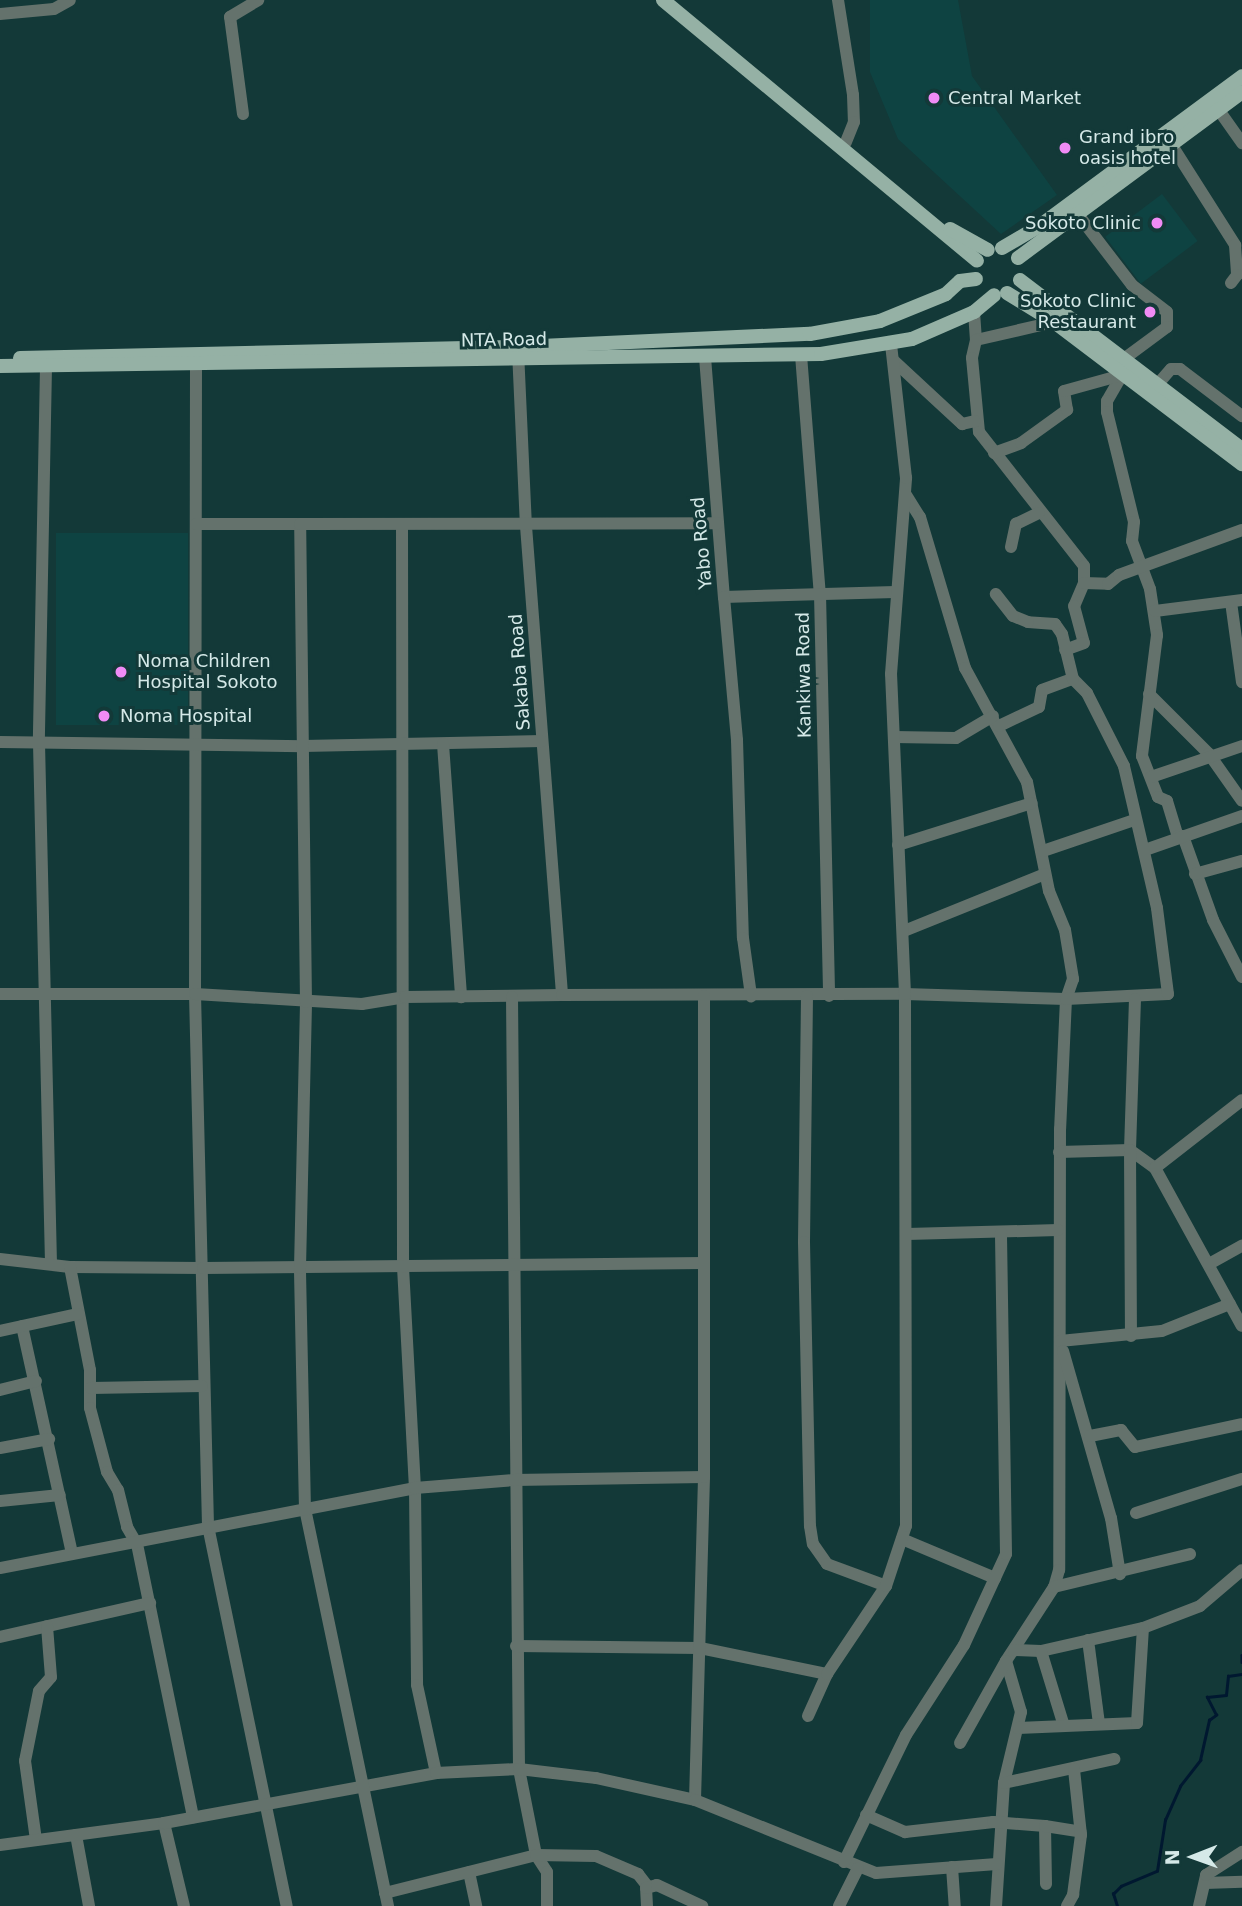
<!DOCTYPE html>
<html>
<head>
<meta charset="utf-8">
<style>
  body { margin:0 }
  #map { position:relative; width:1242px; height:1906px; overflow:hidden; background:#133938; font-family:"DejaVu Sans",sans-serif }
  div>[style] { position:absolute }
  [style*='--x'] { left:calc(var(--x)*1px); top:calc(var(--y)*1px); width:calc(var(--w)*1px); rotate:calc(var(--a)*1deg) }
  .built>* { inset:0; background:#0e4342; transform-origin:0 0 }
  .stream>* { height:2.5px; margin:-1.25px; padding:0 1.25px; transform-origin:1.25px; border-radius:1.25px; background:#001830 }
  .minor>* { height:12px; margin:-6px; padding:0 6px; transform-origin:6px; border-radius:6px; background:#64726c }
  .major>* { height:14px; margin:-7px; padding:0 7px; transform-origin:7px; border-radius:7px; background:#95b1a5 }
  .dots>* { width:19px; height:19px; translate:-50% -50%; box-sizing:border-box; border:4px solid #133938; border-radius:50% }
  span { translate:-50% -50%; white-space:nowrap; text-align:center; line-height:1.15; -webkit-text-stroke:6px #133938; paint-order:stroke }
  .poi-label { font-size:18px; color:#d5e9e8 }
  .left { translate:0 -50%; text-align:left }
  .right { translate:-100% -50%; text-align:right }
  .street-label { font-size:18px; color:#d5e9e8 }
  .north { position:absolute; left:1158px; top:1822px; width:70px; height:70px; -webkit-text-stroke:5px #133938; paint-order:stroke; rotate:269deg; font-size:19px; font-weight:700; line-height:28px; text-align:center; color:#d5e9e8 }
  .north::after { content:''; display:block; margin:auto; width:24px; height:32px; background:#d5e9e8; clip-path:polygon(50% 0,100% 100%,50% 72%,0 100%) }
</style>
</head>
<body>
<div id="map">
  <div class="built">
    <i style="clip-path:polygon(870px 0,958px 0,972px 76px,1057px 195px,1001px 234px,898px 139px,870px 72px)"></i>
    <i style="left:1162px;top:194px;width:59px;height:71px;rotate:53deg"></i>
    <i style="left:56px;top:533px;width:132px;height:192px"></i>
  </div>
  <div class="stream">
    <i style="--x:1242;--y:1655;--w:7;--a:90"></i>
    <i style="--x:1117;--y:1906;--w:13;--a:-108"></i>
    <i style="--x:1113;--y:1894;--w:11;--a:-45"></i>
    <i style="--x:1121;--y:1886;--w:39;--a:-23"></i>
    <i style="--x:1157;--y:1871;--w:52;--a:-81.1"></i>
    <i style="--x:1165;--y:1820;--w:37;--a:-66"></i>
    <i style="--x:1180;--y:1786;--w:33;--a:-52"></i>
    <i style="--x:1200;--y:1760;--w:41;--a:-77.3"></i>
    <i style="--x:1209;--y:1720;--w:9;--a:-36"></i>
    <i style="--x:1216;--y:1715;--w:20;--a:-117"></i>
    <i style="--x:1207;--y:1697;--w:19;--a:-6"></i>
    <i style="--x:1226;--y:1695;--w:19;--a:-84"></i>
    <i style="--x:1228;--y:1676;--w:14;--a:-8"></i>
  </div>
  <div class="minor">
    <i style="--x:838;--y:0;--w:96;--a:81"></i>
    <i style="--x:853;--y:95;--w:27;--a:88"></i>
    <i style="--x:854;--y:122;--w:22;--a:112"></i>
    <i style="--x:0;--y:14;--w:54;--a:-5.3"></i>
    <i style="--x:54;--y:9;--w:18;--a:-29"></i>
    <i style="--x:1218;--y:109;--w:42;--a:54.8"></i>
    <i style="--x:243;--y:114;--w:98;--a:-97.6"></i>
    <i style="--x:230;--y:17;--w:33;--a:-31"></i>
    <i style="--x:1171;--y:144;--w:120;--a:57.6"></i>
    <i style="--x:1235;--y:245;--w:30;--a:86"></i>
    <i style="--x:1237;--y:275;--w:10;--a:127"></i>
    <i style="--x:1076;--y:212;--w:92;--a:52.5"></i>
    <i style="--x:1132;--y:285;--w:44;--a:37.6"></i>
    <i style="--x:1167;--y:312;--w:15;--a:90"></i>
    <i style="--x:1167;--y:327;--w:57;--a:143.5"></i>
    <i style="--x:974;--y:312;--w:28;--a:86"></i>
    <i style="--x:1054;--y:322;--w:80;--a:167"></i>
    <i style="--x:976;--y:340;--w:18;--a:103"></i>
    <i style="--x:972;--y:358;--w:74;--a:84.6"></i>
    <i style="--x:979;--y:432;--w:170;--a:51.9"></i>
    <i style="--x:1084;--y:566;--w:17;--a:90"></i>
    <i style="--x:1084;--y:583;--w:25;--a:113"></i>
    <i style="--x:1074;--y:606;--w:38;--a:75"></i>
    <i style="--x:1084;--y:643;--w:20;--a:160"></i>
    <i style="--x:518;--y:351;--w:175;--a:87.4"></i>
    <i style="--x:526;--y:526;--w:470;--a:85.6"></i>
    <i style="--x:801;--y:355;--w:240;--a:85.5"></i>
    <i style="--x:820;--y:594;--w:402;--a:88.7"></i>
    <i style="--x:705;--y:357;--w:241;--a:85.5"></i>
    <i style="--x:724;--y:597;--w:171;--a:-1.7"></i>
    <i style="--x:894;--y:361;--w:93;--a:42.8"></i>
    <i style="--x:962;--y:424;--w:13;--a:-13"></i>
    <i style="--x:196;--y:364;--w:630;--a:90.09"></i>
    <i style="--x:195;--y:994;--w:532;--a:88.6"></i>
    <i style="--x:208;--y:1526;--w:388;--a:78.3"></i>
    <i style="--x:46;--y:367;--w:376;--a:91.1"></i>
    <i style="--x:39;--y:743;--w:519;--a:88.68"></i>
    <i style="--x:1122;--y:375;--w:30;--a:120"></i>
    <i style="--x:1107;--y:401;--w:11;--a:90"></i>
    <i style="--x:1107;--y:412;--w:113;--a:76.2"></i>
    <i style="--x:1134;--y:522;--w:19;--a:96"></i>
    <i style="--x:1132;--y:541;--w:51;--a:69.4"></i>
    <i style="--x:1150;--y:589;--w:47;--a:81.3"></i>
    <i style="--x:1157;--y:635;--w:122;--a:97.1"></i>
    <i style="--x:1142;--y:756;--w:44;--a:68.7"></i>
    <i style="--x:1158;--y:797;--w:10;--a:24"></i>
    <i style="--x:1167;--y:801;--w:37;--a:73"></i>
    <i style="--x:1178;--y:836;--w:5;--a:0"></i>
    <i style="--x:1183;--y:836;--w:89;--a:70.3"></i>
    <i style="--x:1213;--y:920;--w:64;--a:63"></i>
    <i style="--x:1157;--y:385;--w:21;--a:-49"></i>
    <i style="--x:1171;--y:369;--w:9;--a:0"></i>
    <i style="--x:1180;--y:369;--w:78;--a:37.2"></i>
    <i style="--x:994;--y:453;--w:29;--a:-20"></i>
    <i style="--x:1021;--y:443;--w:57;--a:-35.7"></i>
    <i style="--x:1067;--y:410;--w:19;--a:-99"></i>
    <i style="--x:1064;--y:391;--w:60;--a:-15.4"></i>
    <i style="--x:906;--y:495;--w:26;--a:58"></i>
    <i style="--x:920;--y:517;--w:158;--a:73.4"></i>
    <i style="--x:965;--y:668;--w:130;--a:61.5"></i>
    <i style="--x:1027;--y:782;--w:111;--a:78.6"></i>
    <i style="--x:1049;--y:891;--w:42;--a:67.7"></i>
    <i style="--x:1065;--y:930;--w:50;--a:80.7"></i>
    <i style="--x:1073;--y:979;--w:21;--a:109"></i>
    <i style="--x:1066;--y:999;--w:130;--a:92.6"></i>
    <i style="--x:1060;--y:1129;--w:441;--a:90.1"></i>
    <i style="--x:1059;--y:1570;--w:18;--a:106"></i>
    <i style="--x:1054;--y:1587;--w:88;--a:123"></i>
    <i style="--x:1006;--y:1661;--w:53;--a:73.6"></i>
    <i style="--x:1021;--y:1712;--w:73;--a:103.5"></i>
    <i style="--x:1004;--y:1783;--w:123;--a:93.7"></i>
    <i style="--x:196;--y:524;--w:104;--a:0"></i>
    <i style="--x:402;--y:524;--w:743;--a:89.92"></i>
    <i style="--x:403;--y:1267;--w:221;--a:86.9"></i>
    <i style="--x:415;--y:1488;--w:197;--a:89.4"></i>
    <i style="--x:417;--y:1685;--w:90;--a:77.8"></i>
    <i style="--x:1011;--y:547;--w:24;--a:-78"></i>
    <i style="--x:1016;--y:524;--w:25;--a:-26"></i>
    <i style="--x:1084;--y:583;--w:24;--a:2"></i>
    <i style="--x:1108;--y:584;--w:14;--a:-39"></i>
    <i style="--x:1119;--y:575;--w:131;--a:-20.1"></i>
    <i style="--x:724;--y:597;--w:144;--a:84.8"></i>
    <i style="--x:737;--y:740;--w:198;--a:88.3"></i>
    <i style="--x:743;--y:938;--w:59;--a:82.1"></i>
    <i style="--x:1231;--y:602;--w:81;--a:82.2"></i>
    <i style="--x:1155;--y:611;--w:88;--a:-7.2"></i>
    <i style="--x:1149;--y:694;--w:85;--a:45"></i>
    <i style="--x:1209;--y:754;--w:57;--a:54.9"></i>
    <i style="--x:999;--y:726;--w:44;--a:-25.4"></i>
    <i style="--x:1039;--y:707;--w:17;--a:-80"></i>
    <i style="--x:1042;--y:690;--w:33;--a:-20"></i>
    <i style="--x:894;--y:737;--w:62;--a:0.9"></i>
    <i style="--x:956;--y:738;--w:43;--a:-30.7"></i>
    <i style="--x:0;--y:742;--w:303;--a:0.8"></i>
    <i style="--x:303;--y:746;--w:239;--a:-1.2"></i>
    <i style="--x:443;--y:744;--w:254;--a:85.9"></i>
    <i style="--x:1151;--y:777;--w:96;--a:-18.8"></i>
    <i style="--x:898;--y:845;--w:140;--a:-17.4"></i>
    <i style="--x:1145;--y:850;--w:103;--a:-19.3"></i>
    <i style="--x:1043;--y:851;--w:96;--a:-18.8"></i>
    <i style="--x:1195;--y:874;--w:49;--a:-15.5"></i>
    <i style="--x:904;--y:931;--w:152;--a:-22"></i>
    <i style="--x:0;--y:994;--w:195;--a:0"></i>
    <i style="--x:195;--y:994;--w:167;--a:3.4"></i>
    <i style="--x:362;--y:1004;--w:44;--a:-9.2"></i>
    <i style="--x:405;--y:997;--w:157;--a:-0.7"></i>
    <i style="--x:562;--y:995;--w:343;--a:-0.2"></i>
    <i style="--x:905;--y:994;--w:161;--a:1.8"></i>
    <i style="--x:1066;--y:999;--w:102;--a:-2.8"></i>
    <i style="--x:1168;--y:994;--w:87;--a:-97.3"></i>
    <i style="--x:1157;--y:908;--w:146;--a:-103.1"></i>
    <i style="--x:1124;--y:766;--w:82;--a:-116.9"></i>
    <i style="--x:1087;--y:693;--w:20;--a:-135"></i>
    <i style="--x:1073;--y:679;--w:46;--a:-103.7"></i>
    <i style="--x:1062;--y:634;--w:12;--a:-125"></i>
    <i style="--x:1055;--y:624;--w:27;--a:-176"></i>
    <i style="--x:1028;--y:622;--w:16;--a:-158"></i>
    <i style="--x:1013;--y:616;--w:28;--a:-128"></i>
    <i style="--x:807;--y:996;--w:246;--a:90.7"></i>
    <i style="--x:804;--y:1242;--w:284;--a:88.8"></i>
    <i style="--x:810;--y:1526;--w:18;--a:81"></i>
    <i style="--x:813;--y:1544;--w:24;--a:55"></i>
    <i style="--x:827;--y:1564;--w:63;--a:20.4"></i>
    <i style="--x:512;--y:997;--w:772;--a:89.48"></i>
    <i style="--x:519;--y:1769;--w:88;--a:78.8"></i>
    <i style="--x:536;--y:1855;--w:20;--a:57"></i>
    <i style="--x:547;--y:1872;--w:34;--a:90"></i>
    <i style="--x:1135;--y:999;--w:151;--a:91.9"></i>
    <i style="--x:1130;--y:1150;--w:31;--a:36"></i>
    <i style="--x:1155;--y:1168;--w:180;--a:61.2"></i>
    <i style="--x:1059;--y:1152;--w:71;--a:-1.6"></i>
    <i style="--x:1130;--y:1150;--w:186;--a:89.7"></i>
    <i style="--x:1155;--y:1168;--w:110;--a:-38"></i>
    <i style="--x:907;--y:1234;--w:151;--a:-1.5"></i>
    <i style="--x:0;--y:1259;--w:70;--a:6.5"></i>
    <i style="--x:70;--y:1267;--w:133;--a:0.4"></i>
    <i style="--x:203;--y:1268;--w:501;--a:-0.57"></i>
    <i style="--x:1209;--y:1264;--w:38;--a:-29"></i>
    <i style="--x:70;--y:1267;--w:105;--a:79"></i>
    <i style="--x:90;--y:1370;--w:38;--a:90"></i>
    <i style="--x:90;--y:1408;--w:66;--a:75.1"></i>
    <i style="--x:107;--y:1472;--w:21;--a:59"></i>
    <i style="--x:118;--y:1490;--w:38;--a:76"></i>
    <i style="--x:127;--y:1527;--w:20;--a:60"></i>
    <i style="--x:137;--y:1544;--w:279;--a:78.4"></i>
    <i style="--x:22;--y:1326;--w:232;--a:77.6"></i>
    <i style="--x:0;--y:1331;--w:80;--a:-12.3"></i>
    <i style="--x:1060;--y:1341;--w:102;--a:-5.6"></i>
    <i style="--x:1162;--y:1331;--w:73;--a:-21.7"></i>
    <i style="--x:1063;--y:1351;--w:174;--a:74"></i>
    <i style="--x:1111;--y:1518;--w:57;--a:80.9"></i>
    <i style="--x:91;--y:1388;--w:111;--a:-1"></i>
    <i style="--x:0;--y:1390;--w:37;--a:-14"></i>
    <i style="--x:1090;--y:1436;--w:32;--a:-11"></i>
    <i style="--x:1121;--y:1430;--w:22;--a:51"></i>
    <i style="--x:1135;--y:1447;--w:109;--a:-12.1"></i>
    <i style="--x:0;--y:1448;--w:50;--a:-10.4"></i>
    <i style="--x:0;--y:1501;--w:60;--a:-5.7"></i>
    <i style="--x:1136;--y:1513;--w:111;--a:-17.8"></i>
    <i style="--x:902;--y:1539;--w:101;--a:22.8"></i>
    <i style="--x:0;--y:1568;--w:423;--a:-10.9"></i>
    <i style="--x:415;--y:1488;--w:99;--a:-4.6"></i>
    <i style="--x:514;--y:1480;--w:190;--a:-0.9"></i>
    <i style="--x:1054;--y:1587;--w:140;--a:-13.6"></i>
    <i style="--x:0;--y:1637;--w:154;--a:-12.8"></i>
    <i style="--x:1088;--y:1640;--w:84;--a:82.5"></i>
    <i style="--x:516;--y:1646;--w:184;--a:0.6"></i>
    <i style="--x:700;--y:1648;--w:130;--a:11.6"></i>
    <i style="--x:1014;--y:1650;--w:27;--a:2"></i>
    <i style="--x:1041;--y:1651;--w:105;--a:-12.7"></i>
    <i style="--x:1143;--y:1628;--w:61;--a:-21.1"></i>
    <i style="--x:1200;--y:1606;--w:55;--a:-40.6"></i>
    <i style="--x:1041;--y:1651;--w:78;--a:73"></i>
    <i style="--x:808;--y:1716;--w:46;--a:-65.7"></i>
    <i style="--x:827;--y:1674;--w:106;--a:-56.2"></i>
    <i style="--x:886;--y:1586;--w:63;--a:-71.6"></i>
    <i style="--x:906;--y:1526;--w:532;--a:-90.11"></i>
    <i style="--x:905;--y:994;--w:320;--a:-92.5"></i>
    <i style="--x:891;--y:674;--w:197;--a:-85.6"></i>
    <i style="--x:906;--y:478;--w:135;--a:-96.4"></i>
    <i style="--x:1018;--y:1728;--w:119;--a:-2.4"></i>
    <i style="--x:1137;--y:1723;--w:95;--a:-86.4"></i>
    <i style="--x:960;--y:1743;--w:94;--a:-60.7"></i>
    <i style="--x:1004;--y:1783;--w:113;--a:-12.3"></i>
    <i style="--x:695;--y:1800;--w:323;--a:-88.4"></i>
    <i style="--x:704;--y:1477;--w:481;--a:-90"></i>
    <i style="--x:866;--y:1815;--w:43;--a:23.6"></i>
    <i style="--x:905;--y:1832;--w:89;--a:-6.5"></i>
    <i style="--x:993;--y:1822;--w:52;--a:4.4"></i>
    <i style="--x:1045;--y:1826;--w:58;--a:89"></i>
    <i style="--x:164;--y:1823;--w:85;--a:76.5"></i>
    <i style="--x:1045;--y:1826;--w:36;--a:9"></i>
    <i style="--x:76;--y:1835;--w:72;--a:79.6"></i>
    <i style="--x:36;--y:1840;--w:80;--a:-97.9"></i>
    <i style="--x:25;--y:1761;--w:71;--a:-78.7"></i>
    <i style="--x:39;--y:1691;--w:18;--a:-49"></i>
    <i style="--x:51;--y:1677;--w:51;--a:-94.5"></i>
    <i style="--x:0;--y:1845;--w:165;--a:-7.6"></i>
    <i style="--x:164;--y:1823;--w:277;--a:-10.4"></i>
    <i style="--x:436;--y:1773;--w:83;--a:-2.8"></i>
    <i style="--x:519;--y:1769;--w:78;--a:6.7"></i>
    <i style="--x:596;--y:1778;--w:101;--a:12.5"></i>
    <i style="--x:695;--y:1800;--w:195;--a:22"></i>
    <i style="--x:876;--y:1873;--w:121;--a:-4.3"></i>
    <i style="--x:844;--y:1862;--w:141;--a:-64"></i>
    <i style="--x:906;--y:1735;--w:107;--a:-57.2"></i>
    <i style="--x:964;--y:1645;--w:100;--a:-65.2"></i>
    <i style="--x:1006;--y:1554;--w:321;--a:-90.9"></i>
    <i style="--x:952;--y:1867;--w:39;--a:86"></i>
    <i style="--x:469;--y:1872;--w:35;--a:78"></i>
    <i style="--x:1205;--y:1883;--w:37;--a:-2"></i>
    <i style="--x:385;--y:1893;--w:156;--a:-14.1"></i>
    <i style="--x:536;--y:1855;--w:60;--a:1"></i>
    <i style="--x:596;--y:1856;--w:46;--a:23.2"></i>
    <i style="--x:638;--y:1874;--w:16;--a:52"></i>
    <i style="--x:388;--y:1906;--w:405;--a:-101.8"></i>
    <i style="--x:305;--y:1510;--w:242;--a:-91.2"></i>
    <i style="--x:300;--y:1268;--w:266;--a:-88.7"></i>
    <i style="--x:306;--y:1002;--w:478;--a:-90.7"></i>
    <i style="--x:300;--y:524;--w:418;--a:-0.1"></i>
    <i style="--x:647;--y:1906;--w:18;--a:-93"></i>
    <i style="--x:646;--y:1888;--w:11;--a:-15"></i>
    <i style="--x:657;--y:1885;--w:50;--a:25"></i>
    <i style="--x:839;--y:1906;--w:42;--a:-63.4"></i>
    <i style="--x:1067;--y:1906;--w:13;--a:-61"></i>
    <i style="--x:1073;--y:1895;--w:61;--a:-82.4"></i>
    <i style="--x:1081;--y:1835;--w:66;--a:-96.1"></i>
    <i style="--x:1199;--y:1906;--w:32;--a:-77"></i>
    <i style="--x:1206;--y:1875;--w:43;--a:-32.6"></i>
  </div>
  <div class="major">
    <i style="--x:663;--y:0;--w:408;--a:39.7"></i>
    <i style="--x:950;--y:229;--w:43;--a:28.9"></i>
    <i style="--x:1002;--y:248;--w:45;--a:-30.5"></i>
    <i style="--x:1041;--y:225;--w:250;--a:-36.5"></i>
    <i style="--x:1018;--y:258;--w:279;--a:-36.5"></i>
    <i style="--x:1020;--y:280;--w:279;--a:37.3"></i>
    <i style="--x:1007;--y:293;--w:55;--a:31.7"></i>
    <i style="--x:1054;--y:322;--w:236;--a:37.1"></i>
    <i style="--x:20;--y:358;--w:499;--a:-1.3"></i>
    <i style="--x:519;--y:347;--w:291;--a:-2.6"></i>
    <i style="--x:810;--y:334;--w:71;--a:-10.5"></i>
    <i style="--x:880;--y:321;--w:71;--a:-22.2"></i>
    <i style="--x:946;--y:294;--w:19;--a:-43"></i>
    <i style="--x:960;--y:281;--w:16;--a:-7"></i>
    <i style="--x:0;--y:366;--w:821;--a:-0.84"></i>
    <i style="--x:821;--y:354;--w:92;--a:-9.4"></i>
    <i style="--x:912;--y:339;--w:68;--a:-23.5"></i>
    <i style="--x:974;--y:312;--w:26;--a:-40"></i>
  </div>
  <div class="dots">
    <i style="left:934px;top:98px;background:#f08bf5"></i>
    <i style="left:1065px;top:148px;background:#f08bf5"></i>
    <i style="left:1157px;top:223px;background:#f08bf5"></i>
    <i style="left:1150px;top:312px;background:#f08bf5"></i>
    <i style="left:121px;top:672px;background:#f08bf5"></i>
    <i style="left:104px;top:716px;background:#f08bf5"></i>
  </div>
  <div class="poi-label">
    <span class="left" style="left:948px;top:98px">Central Market</span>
    <span class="left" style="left:1079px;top:148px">Grand ibro<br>oasis hotel</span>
    <span class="right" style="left:1141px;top:223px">Sokoto Clinic</span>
    <span class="right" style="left:1136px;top:312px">Sokoto Clinic<br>Restaurant</span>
    <span class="left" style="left:137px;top:672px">Noma Children<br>Hospital Sokoto</span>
    <span class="left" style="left:120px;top:716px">Noma Hospital</span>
  </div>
  <div class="street-label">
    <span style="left:504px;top:340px;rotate:-1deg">NTA Road</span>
    <span style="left:702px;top:543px;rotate:-95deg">Yabo Road</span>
    <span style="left:520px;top:672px;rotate:-94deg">Sakaba Road</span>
    <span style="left:804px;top:675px;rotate:-91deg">Kankiwa Road</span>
  </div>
  <div class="north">N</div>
</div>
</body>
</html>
